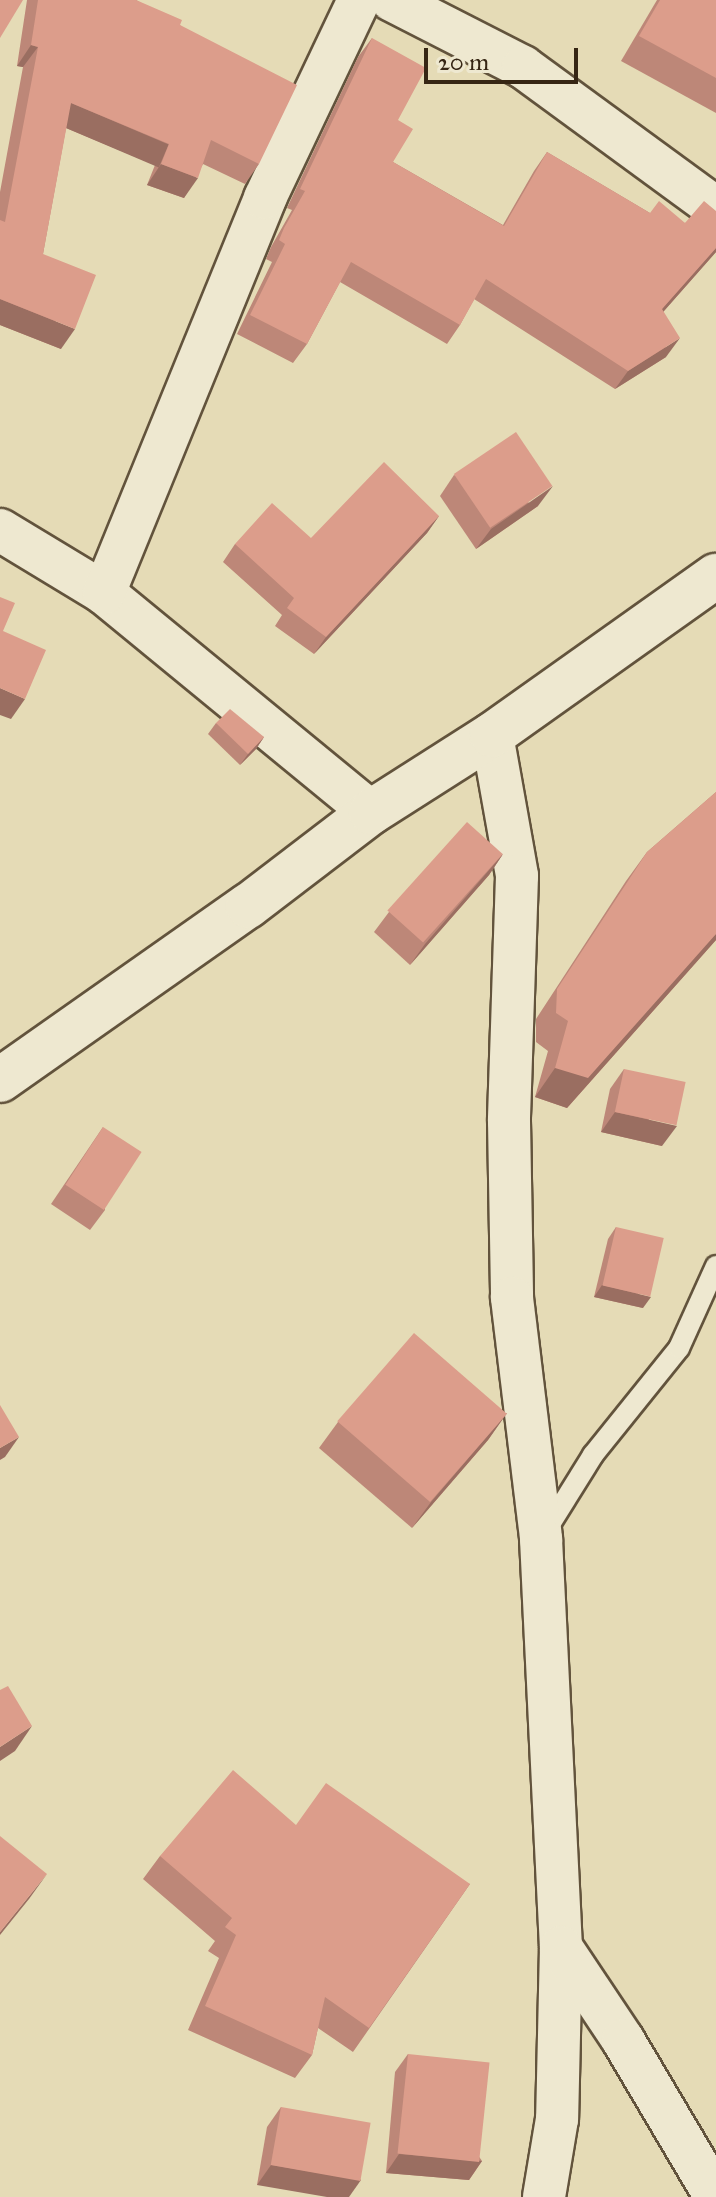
<!DOCTYPE html>
<html>
<head>
<meta charset="utf-8">
<style>
  body { margin:0 }
  #map { position:relative; width:716px; height:2197px; overflow:hidden; background:#e5dbb6; font-family:"IM FELL Great Primer",serif }
  div>[style] { position:absolute }
  [style*='--x'] { left:calc(var(--x)*1px); top:calc(var(--y)*1px); width:calc(var(--w)*1px); rotate:calc(var(--a)*1deg) }
  .roads { filter:drop-shadow(2px 0 #62533c) drop-shadow(-2px 0 #62533c) drop-shadow(0 2px #62533c) drop-shadow(0 -2px #62533c) }
  .lane>* { height:20px; margin:-10px; padding:0 10px; transform-origin:10px; border-radius:10px; background:#eee8d0 }
  .street>* { height:42px; margin:-21px; padding:0 21px; transform-origin:21px; border-radius:21px; background:#eee8d0 }
  .secondary>* { height:44px; margin:-22px; padding:0 22px; transform-origin:22px; border-radius:22px; background:#eee8d0 }
  .wall>* { inset:0; background:#bd8778 }
  .shaded-wall>* { inset:0; background:#9a6e61; transform-origin:0 0 }
  .building>* { inset:0; background:#dc9d8b; transform-origin:0 0 }
  span { translate:-50% -50%; white-space:nowrap; text-align:center; line-height:1.15; -webkit-text-stroke:6px #eee8d0; paint-order:stroke }
  .scale { position:absolute; left:424px; top:48px; width:154px; height:36px; box-sizing:border-box; border:4px solid #362614; border-top:0; padding-left:10px; font-size:24px; line-height:28px; white-space:nowrap; color:#362614; -webkit-text-stroke:6px #eee8d0; paint-order:stroke }
</style>
</head>
<body>
<div id="map">
  <div class="roads">
    <div class="lane">
      <i style="--x:547;--y:1529;--w:87;--a:-58.1"></i>
      <i style="--x:593;--y:1455;--w:137;--a:-51.2"></i>
      <i style="--x:679;--y:1348;--w:90;--a:-65.7"></i>
    </div>
    <div class="street">
      <i style="--x:392;--y:0;--w:147;--a:27.1"></i>
      <i style="--x:523;--y:67;--w:239;--a:36.2"></i>
      <i style="--x:0;--y:530;--w:122;--a:31.2"></i>
      <i style="--x:104;--y:593;--w:345;--a:39.4"></i>
      <i style="--x:104;--y:593;--w:427;--a:-67.8"></i>
      <i style="--x:265;--y:198;--w:219;--a:-64.6"></i>
      <i style="--x:492;--y:735;--w:143;--a:79.9"></i>
      <i style="--x:517;--y:876;--w:245;--a:91.9"></i>
      <i style="--x:509;--y:1121;--w:177;--a:89"></i>
      <i style="--x:512;--y:1298;--w:243;--a:83.1"></i>
      <i style="--x:541;--y:1539;--w:408;--a:87.2"></i>
      <i style="--x:561;--y:1947;--w:172;--a:91.3"></i>
      <i style="--x:557;--y:2119;--w:79;--a:99.5"></i>
      <i style="--x:561;--y:1947;--w:112;--a:56.3"></i>
      <i style="--x:623;--y:2040;--w:182;--a:59.4"></i>
    </div>
    <div class="secondary">
      <i style="--x:0;--y:1080;--w:303;--a:-35.1"></i>
      <i style="--x:248;--y:906;--w:155;--a:-37.4"></i>
      <i style="--x:371;--y:812;--w:143;--a:-32.5"></i>
      <i style="--x:492;--y:735;--w:275;--a:-35.4"></i>
    </div>
  </div>
  <div class="wall">
    <i style="clip-path:polygon(27px 0,136px 0,180px 25px,259px 164px,245px 184px,203px 164px,184px 198px,147px 185px,155px 165px,66px 128px,43px 254px,61px 349px,0 325px,0 192px,23px 67px,17px 66px)"></i>
    <i style="clip-path:polygon(657px 0,716px 0,716px 113px,621px 61px)"></i>
    <i style="clip-path:polygon(372px 38px,398px 120px,393px 162px,503px 225px,534px 171px,547px 152px,650px 213px,685px 223px,716px 211px,716px 252px,663px 312px,666px 357px,615px 389px,474px 299px,460px 325px,447px 344px,340px 282px,307px 344px,293px 363px,237px 334px,272px 262px,266px 259px,271px 247px,292px 210px,287px 208px,358px 57px)"></i>
    <i style="clip-path:polygon(454px 475px,538px 506px,476px 549px,440px 496px)"></i>
    <i style="clip-path:polygon(439px 516px,427px 533px,314px 654px,275px 626px,282px 615px,223px 562px,235px 544px,311px 538px)"></i>
    <i style="clip-path:polygon(216px 723px,264px 737px,256px 749px,240px 765px,208px 734px)"></i>
    <i style="clip-path:polygon(716px 792px,716px 940px,567px 1108px,535px 1097px,548px 1051px,536px 1042px,536px 1019px,626px 881px,647px 852px)"></i>
    <i style="clip-path:polygon(503px 854px,489px 875px,410px 965px,374px 932px,389px 912px)"></i>
    <i style="clip-path:polygon(624px 1069px,662px 1146px,601px 1132px,610px 1089px)"></i>
    <i style="clip-path:polygon(103px 1127px,105px 1210px,90px 1230px,51px 1204px)"></i>
    <i style="clip-path:polygon(616px 1227px,643px 1308px,594px 1297px,608px 1239px)"></i>
    <i style="clip-path:polygon(507px 1413px,488px 1440px,412px 1528px,319px 1448px,338px 1422px)"></i>
    <i style="clip-path:polygon(296px 1825px,470px 1884px,353px 2052px,318px 2028px,312px 2055px,295px 2078px,188px 2030px,219px 1958px,208px 1951px,215px 1941px,143px 1879px,160px 1856px)"></i>
    <i style="clip-path:polygon(408px 2054px,482px 2161px,469px 2180px,386px 2173px,395px 2072px)"></i>
    <i style="clip-path:polygon(281px 2107px,361px 2180px,257px 2185px,267px 2127px)"></i>
  </div>
  <div class="shaded-wall">
    <i style="clip-path:polygon(31px 45px,38px 47px,23px 67px,17px 66px)"></i>
    <i style="left:71px;top:103px;width:106px;height:25px;rotate:23deg"></i>
    <i style="clip-path:polygon(161px 164px,198px 178px,184px 198px,147px 185px)"></i>
    <i style="clip-path:polygon(716px 248px,716px 252px,649px 328px,662px 309px)"></i>
    <i style="clip-path:polygon(0 299px,75px 329px,61px 349px,0 325px)"></i>
    <i style="clip-path:polygon(680px 338px,666px 357px,615px 389px,628px 371px)"></i>
    <i style="clip-path:polygon(553px 486px,538px 506px,476px 549px,491px 529px)"></i>
    <i style="clip-path:polygon(439px 516px,427px 533px,314px 654px,326px 637px)"></i>
    <i style="clip-path:polygon(0 688px,25px 699px,11px 719px,0 715px)"></i>
    <i style="clip-path:polygon(264px 737px,256px 749px,240px 765px,248px 754px)"></i>
    <i style="clip-path:polygon(503px 854px,489px 875px,410px 965px,425px 944px)"></i>
    <i style="clip-path:polygon(716px 934px,716px 940px,567px 1108px,535px 1097px,555px 1068px)"></i>
    <i style="clip-path:polygon(615px 1112px,677px 1126px,662px 1146px,601px 1132px)"></i>
    <i style="clip-path:polygon(602px 1285px,651px 1297px,643px 1308px,594px 1297px)"></i>
    <i style="clip-path:polygon(507px 1413px,488px 1440px,412px 1528px,431px 1502px)"></i>
    <i style="clip-path:polygon(19px 1437px,5px 1457px,0 1460px,0 1448px)"></i>
    <i style="clip-path:polygon(32px 1726px,15px 1751px,0 1761px,0 1747px)"></i>
    <i style="clip-path:polygon(47px 1874px,29px 1899px,0 1935px,0 1932px)"></i>
    <i style="clip-path:polygon(399px 2154px,482px 2161px,469px 2180px,386px 2173px)"></i>
    <i style="clip-path:polygon(271px 2165px,361px 2180px,349px 2197px,327px 2197px,257px 2185px)"></i>
  </div>
  <div class="building">
    <i style="clip-path:polygon(0 0,23px 0,0 38px)"></i>
    <i style="clip-path:polygon(38px 0,136px 0,182px 20px,180px 25px,297px 85px,259px 164px,211px 140px,198px 178px,161px 164px,169px 144px,71px 103px,43px 254px,96px 275px,75px 329px,0 299px,0 220px,5px 222px,38px 47px,31px 45px)"></i>
    <i style="clip-path:polygon(660px 0,716px 0,716px 78px,639px 36px)"></i>
    <i style="clip-path:polygon(372px 38px,426px 68px,398px 120px,413px 129px,393px 162px,504px 226px,547px 152px,650px 213px,659px 201px,685px 223px,704px 201px,716px 211px,716px 248px,662px 309px,680px 338px,628px 371px,486px 279px,460px 325px,351px 262px,307px 344px,250px 315px,285px 244px,279px 240px,284px 228px,305px 191px,300px 189px)"></i>
    <i style="left:516px;top:432px;width:65px;height:75px;rotate:56deg"></i>
    <i style="clip-path:polygon(384px 462px,439px 516px,326px 637px,287px 608px,294px 598px,235px 544px,272px 503px,311px 538px)"></i>
    <i style="clip-path:polygon(0 597px,15px 603px,3px 631px,46px 650px,25px 699px,0 688px)"></i>
    <i style="clip-path:polygon(230px 709px,264px 737px,248px 754px,216px 723px)"></i>
    <i style="clip-path:polygon(716px 792px,716px 934px,588px 1078px,555px 1068px,568px 1021px,556px 1013px,557px 989px,647px 852px)"></i>
    <i style="left:467px;top:822px;width:48px;height:119px;rotate:42deg"></i>
    <i style="left:624px;top:1069px;width:63px;height:44px;rotate:12deg"></i>
    <i style="left:103px;top:1127px;width:46px;height:69px;rotate:33deg"></i>
    <i style="left:616px;top:1227px;width:49px;height:60px;rotate:13deg"></i>
    <i style="left:414px;top:1333px;width:123px;height:117px;rotate:41deg"></i>
    <i style="clip-path:polygon(0 1405px,19px 1437px,0 1448px)"></i>
    <i style="clip-path:polygon(8px 1686px,32px 1726px,0 1747px,0 1690px)"></i>
    <i style="clip-path:polygon(233px 1770px,296px 1825px,326px 1783px,470px 1884px,369px 2028px,325px 1997px,312px 2055px,205px 2006px,236px 1935px,225px 1927px,232px 1918px,160px 1856px)"></i>
    <i style="clip-path:polygon(0 1836px,47px 1874px,0 1932px)"></i>
    <i style="left:408px;top:2054px;width:82px;height:100px;rotate:6deg"></i>
    <i style="left:281px;top:2107px;width:91px;height:59px;rotate:10deg"></i>
  </div>
  <div class="scale">20 m</div>
</div>
</body>
</html>
